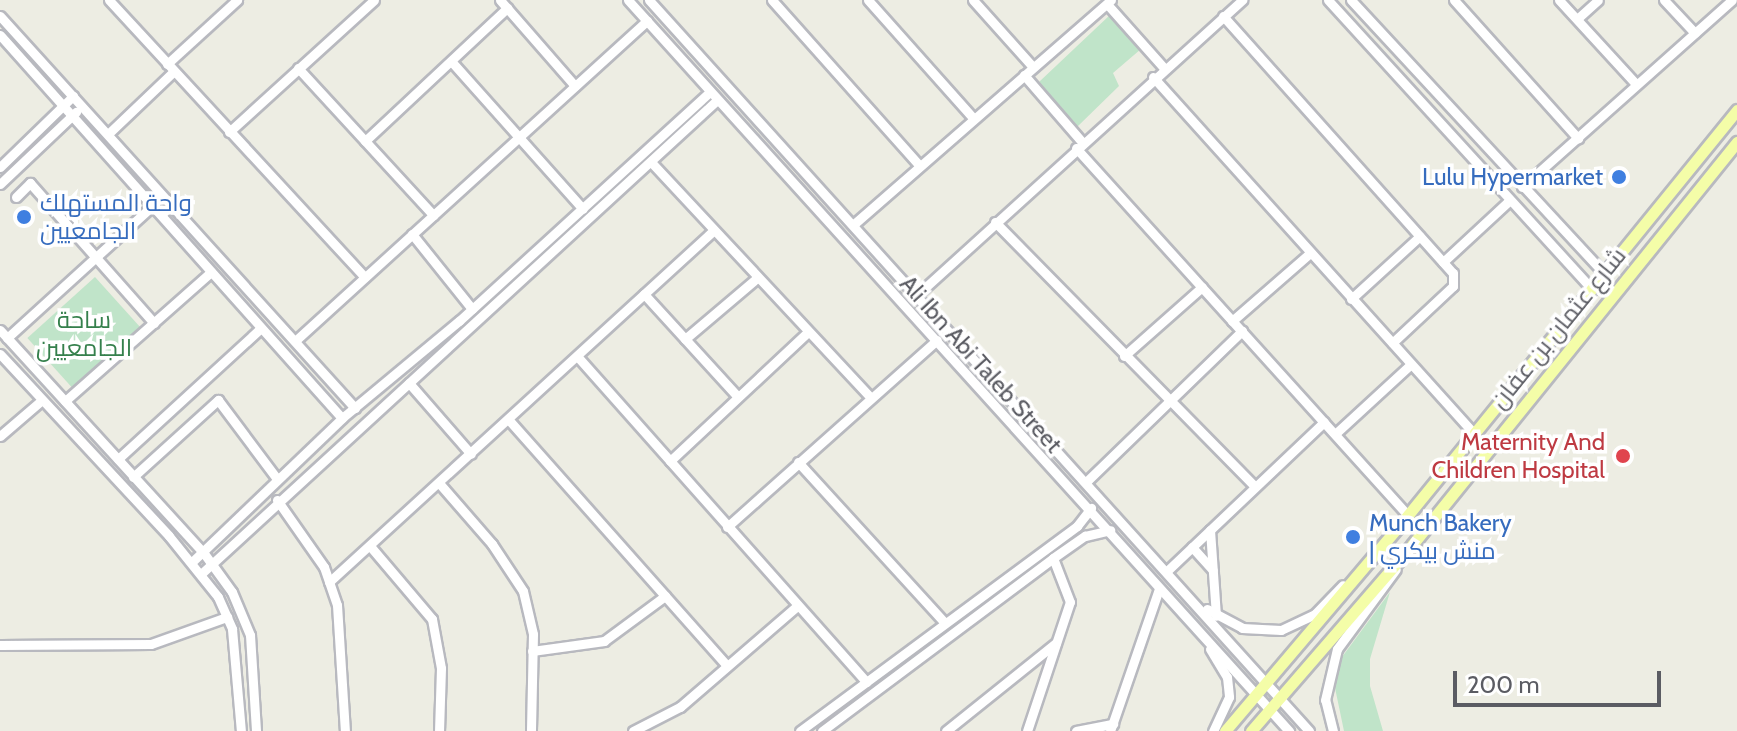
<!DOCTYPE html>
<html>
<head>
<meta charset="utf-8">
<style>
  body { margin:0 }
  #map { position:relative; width:1737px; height:731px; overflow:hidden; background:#edede3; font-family:Cabin,Cairo,sans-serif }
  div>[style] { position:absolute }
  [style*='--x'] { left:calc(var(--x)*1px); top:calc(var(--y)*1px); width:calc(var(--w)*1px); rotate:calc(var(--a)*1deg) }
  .green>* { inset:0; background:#c0e4c9; transform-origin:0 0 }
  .roads { filter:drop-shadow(2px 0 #b8b9bf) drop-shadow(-2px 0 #b8b9bf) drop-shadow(0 2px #b8b9bf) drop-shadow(0 -2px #b8b9bf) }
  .minor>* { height:9px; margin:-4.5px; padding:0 4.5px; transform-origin:4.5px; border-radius:4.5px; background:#fff }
  .major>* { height:11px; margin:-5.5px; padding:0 5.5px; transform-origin:5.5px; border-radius:5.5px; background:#f4fda8 }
  .dots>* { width:22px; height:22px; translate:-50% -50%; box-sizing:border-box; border:4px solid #fff; border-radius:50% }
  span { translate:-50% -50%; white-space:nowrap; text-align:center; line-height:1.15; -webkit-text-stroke:7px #fff; paint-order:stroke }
  .shop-label { font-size:24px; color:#366cbe }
  .right { translate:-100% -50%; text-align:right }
  .left { translate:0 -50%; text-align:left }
  .park-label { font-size:24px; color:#35804c }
  .street-label { font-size:24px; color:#5b5c63 }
  .health-label { font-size:24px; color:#be3a42 }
  .scale { position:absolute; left:1453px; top:671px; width:208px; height:36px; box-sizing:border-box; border:4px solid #5b5c63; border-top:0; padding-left:10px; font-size:24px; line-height:28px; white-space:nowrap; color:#5b5c63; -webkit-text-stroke:6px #fff; paint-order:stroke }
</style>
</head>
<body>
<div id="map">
  <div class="green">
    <i style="clip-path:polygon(1111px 14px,1141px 49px,1113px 73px,1119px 86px,1077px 127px,1039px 82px)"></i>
    <i style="left:95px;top:277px;width:69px;height:91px;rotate:48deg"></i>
    <i style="clip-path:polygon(1390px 592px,1370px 659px,1370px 686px,1383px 731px,1344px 731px,1335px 688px,1342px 657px)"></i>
  </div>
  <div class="roads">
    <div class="minor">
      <i style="--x:109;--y:0;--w:377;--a:47.3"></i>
      <i style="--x:500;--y:0;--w:114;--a:48.9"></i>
      <i style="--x:628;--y:0;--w:986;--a:47.88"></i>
      <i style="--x:649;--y:0;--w:985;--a:47.92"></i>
      <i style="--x:772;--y:0;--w:222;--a:48.3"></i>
      <i style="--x:868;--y:0;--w:159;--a:48.3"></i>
      <i style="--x:973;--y:0;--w:90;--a:48.2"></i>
      <i style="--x:1328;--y:0;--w:389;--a:47.6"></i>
      <i style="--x:1351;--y:0;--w:371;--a:47.2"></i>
      <i style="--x:1454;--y:0;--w:186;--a:48.1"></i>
      <i style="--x:1559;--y:0;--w:114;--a:47.5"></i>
      <i style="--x:1664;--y:0;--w:45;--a:46.8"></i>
      <i style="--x:1107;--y:4;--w:86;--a:48.3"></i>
      <i style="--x:0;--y:16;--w:529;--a:47.84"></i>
      <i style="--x:1223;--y:16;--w:345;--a:48.2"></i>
      <i style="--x:1453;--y:273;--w:13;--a:90"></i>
      <i style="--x:1453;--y:286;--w:83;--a:136.9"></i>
      <i style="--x:1577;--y:19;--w:28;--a:-42"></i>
      <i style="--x:0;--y:35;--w:513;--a:48.24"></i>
      <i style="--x:451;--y:61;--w:198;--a:48.3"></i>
      <i style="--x:167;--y:64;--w:95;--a:-42.4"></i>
      <i style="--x:298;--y:68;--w:200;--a:47.4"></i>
      <i style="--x:1024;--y:75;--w:89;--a:49.1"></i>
      <i style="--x:1153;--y:77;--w:478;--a:48"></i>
      <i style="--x:229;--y:132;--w:196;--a:-42.3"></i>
      <i style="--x:108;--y:134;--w:91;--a:-43.7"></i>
      <i style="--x:365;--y:141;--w:195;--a:-43.1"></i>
      <i style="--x:1076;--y:148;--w:495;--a:47.9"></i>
      <i style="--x:1408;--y:515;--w:5;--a:127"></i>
      <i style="--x:651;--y:162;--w:321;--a:47"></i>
      <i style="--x:0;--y:167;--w:102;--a:-44.2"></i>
      <i style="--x:0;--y:184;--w:105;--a:-43.5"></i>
      <i style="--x:1522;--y:187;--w:281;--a:-41.7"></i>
      <i style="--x:16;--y:197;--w:20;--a:-45"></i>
      <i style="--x:30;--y:183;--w:187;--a:48.5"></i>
      <i style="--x:995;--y:222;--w:371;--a:45.5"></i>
      <i style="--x:854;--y:224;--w:341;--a:-41.1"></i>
      <i style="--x:412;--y:234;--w:96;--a:51.3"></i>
      <i style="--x:1443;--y:262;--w:91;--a:-42.8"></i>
      <i style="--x:644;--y:294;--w:139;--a:47.6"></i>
      <i style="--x:918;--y:294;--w:438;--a:-42.2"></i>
      <i style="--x:1351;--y:299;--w:93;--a:-42.4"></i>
      <i style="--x:1232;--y:321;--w:103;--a:-41.1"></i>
      <i style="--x:0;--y:330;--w:301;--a:47.6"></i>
      <i style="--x:203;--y:552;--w:49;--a:54.1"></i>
      <i style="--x:232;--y:592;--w:47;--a:67.3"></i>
      <i style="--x:250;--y:635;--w:96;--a:86.4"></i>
      <i style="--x:7;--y:338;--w:196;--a:-42.3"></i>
      <i style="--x:685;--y:339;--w:94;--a:-40.3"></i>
      <i style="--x:295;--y:341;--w:476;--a:-42.3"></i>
      <i style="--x:0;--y:354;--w:248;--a:47.1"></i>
      <i style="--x:169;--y:536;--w:78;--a:51.2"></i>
      <i style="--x:218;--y:597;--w:35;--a:66"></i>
      <i style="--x:232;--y:629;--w:102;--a:85"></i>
      <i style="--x:577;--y:356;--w:436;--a:48.4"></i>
      <i style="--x:1124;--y:356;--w:104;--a:-41.5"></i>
      <i style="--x:409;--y:383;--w:94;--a:48.9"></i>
      <i style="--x:65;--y:401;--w:195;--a:-41.5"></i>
      <i style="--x:508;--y:419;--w:330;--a:48.4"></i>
      <i style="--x:1335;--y:434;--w:103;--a:-42.6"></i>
      <i style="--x:0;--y:436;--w:55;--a:-40.6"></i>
      <i style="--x:118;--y:459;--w:194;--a:-42.5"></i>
      <i style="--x:670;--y:461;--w:189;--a:-43.1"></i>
      <i style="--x:798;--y:462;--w:218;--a:47.6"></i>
      <i style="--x:133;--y:477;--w:115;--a:-42.2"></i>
      <i style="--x:218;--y:400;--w:99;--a:53.2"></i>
      <i style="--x:1087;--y:481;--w:216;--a:-44.1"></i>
      <i style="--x:439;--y:483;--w:81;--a:49"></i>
      <i style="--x:492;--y:544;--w:56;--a:56.6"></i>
      <i style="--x:523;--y:591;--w:44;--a:76.9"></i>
      <i style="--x:533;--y:634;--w:97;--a:91.2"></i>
      <i style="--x:277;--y:500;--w:82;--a:55"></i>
      <i style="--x:324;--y:567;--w:40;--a:71.1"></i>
      <i style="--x:337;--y:605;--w:126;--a:86.4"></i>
      <i style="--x:727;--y:527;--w:281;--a:-41.7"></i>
      <i style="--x:1210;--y:530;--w:86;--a:86"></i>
      <i style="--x:370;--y:546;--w:96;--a:49.7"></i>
      <i style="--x:432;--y:619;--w:50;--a:79.6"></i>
      <i style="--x:441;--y:668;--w:63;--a:91.8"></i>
      <i style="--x:1192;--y:547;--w:31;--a:48"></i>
      <i style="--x:192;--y:562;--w:208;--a:-43.8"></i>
      <i style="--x:342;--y:418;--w:152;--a:-39.7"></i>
      <i style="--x:459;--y:321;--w:340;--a:-42.4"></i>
      <i style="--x:1168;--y:570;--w:215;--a:-43.5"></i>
      <i style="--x:202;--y:573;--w:698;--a:-42.56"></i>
      <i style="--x:329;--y:582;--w:520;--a:-42.43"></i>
      <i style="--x:1207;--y:609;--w:40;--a:28"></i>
      <i style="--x:1242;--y:628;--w:39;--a:3"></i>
      <i style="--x:1281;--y:630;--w:38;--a:-25"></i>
      <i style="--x:1315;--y:614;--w:40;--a:-46"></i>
      <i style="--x:0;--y:645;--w:151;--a:-0.4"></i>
      <i style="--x:151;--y:644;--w:81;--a:-19.6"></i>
      <i style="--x:1210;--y:649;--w:33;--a:59"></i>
      <i style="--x:1227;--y:677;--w:20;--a:84"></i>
      <i style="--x:1229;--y:697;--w:38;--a:115"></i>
      <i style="--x:532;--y:651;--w:73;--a:-7.9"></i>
      <i style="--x:604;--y:641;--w:76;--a:-36.4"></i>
      <i style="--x:633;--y:731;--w:53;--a:-27.1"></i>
      <i style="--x:680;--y:707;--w:155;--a:-40.8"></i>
      <i style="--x:800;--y:731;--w:345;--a:-36.5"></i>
      <i style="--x:1077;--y:526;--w:23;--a:-52"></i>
      <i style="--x:822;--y:731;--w:289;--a:-36.8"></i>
      <i style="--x:1053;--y:558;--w:39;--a:-35"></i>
      <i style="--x:1085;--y:536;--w:26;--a:-13"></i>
      <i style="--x:946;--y:731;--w:141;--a:-38.7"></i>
      <i style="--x:1027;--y:731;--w:136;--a:-71.6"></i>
      <i style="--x:1070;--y:602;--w:47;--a:-111.1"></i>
      <i style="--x:1076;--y:731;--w:38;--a:-11"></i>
      <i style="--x:1110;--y:731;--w:150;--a:-71"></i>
      <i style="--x:1333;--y:731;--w:32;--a:-104"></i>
      <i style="--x:1325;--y:700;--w:52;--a:-76.8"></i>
      <i style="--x:1337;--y:649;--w:99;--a:-53.6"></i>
    </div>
    <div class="major">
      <i style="--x:1225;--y:731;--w:283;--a:-49.7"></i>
      <i style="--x:1408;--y:515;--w:522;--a:-50.91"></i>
      <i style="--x:1251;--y:731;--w:246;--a:-49.1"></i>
      <i style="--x:1412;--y:545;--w:518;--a:-51.12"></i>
    </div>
  </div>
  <div class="dots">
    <i style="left:1619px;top:177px;background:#3f7fe0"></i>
    <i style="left:24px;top:217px;background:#3f7fe0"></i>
    <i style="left:1623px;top:456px;background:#e0444e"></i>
    <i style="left:1353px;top:537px;background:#3f7fe0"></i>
  </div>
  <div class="shop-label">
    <span class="right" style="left:1603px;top:177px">Lulu Hypermarket</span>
    <span class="left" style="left:40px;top:217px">واحة المستهلك<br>الجامعيين</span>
    <span class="left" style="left:1369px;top:537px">Munch Bakery<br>| منش بيكري</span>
  </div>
  <div class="park-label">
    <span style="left:84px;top:334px">ساحة<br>الجامعيين</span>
  </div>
  <div class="street-label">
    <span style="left:1558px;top:328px;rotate:-51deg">شارع عثمان بن عفان</span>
    <span style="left:981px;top:364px;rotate:48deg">Ali Ibn Abi Taleb Street</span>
  </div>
  <div class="health-label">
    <span class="right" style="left:1605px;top:456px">Maternity And<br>Children Hospital</span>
  </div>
  <div class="scale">200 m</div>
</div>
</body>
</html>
